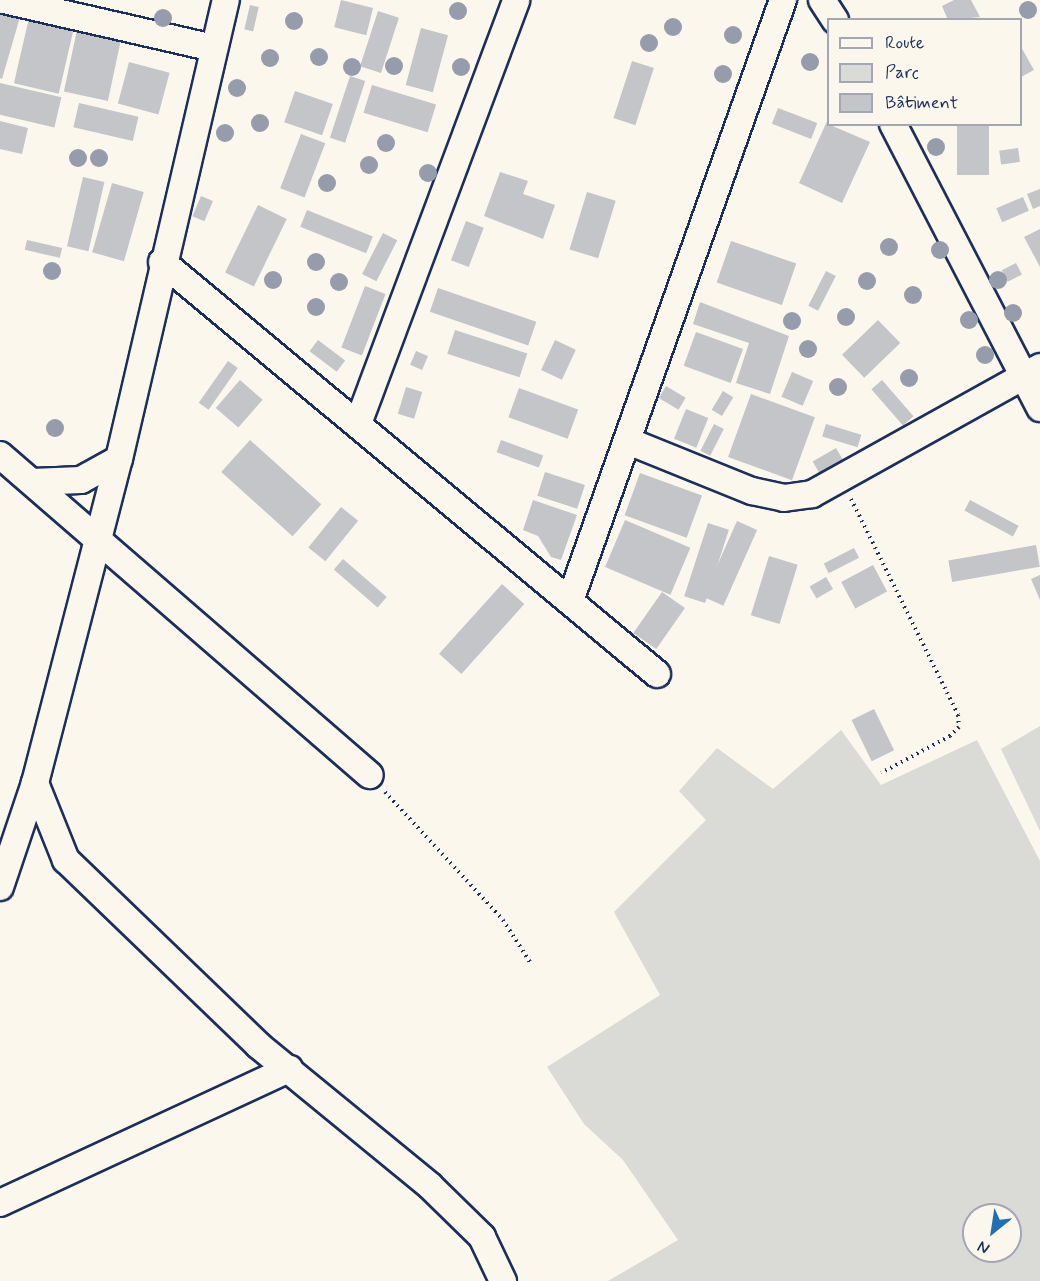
<!DOCTYPE html>
<html>
<head>
<meta charset="utf-8">
<style>
  body { margin:0 }
  #map { position:relative; width:1040px; height:1281px; overflow:hidden; background:#fbf7ec; font-family:Mynerve,sans-serif }
  div>[style] { position:absolute }
  [style*='--x'] { left:calc(var(--x)*1px); top:calc(var(--y)*1px); width:calc(var(--w)*1px); rotate:calc(var(--a)*1deg) }
  .green>* { inset:0; background:#dadad7 }
  .building>* { inset:0; background:#c3c5c9; transform-origin:0 0 }
  .path>* { height:4px; margin-top:-2px; transform-origin:0; background:repeating-linear-gradient(90deg,#1b2f5e 0 1.5px,transparent 0 6px) }
  .roads { filter:drop-shadow(2px 0 #1b2f5e) drop-shadow(-2px 0 #1b2f5e) drop-shadow(0 2px #1b2f5e) drop-shadow(0 -2px #1b2f5e) }
  .minor>* { height:26px; margin:-13px; padding:0 13px; transform-origin:13px; border-radius:13px; background:#fbf7ec }
  .trees>* { width:18px; height:18px; margin:-9px; border-radius:50%; background:#959cab }
  span { translate:-50% -50%; white-space:nowrap; text-align:center; line-height:1.15; -webkit-text-stroke:4.5px #fbf7ec; paint-order:stroke }
  .legend { position:absolute; left:827px; top:18px; width:195px; height:108px; box-sizing:border-box; background:#fbf7ec; border:2px solid #a1a7b3; margin:0; padding:8px 10px; list-style:none; font-size:18px; color:#1b2f5e }
  .legend li { display:flex; align-items:center; gap:12px; height:30px }
  .legend b { width:30px; border:2px solid #a1a7b3 }
  .north { position:absolute; left:962px; top:1203px; width:60px; height:60px; box-sizing:border-box; background:#fbf7ec; border:2px solid #a1a7b3; border-radius:50%; rotate:210deg; font-size:16px; font-weight:700; line-height:24px; text-align:center; color:#1b2f5e }
  .north::after { content:''; display:block; margin:auto; width:21px; height:27px; background:#1f6fb2; clip-path:polygon(50% 0,100% 100%,50% 72%,0 100%) }
</style>
</head>
<body>
<div id="map">
  <div class="green">
    <i style="clip-path:polygon(1040px 726px,1040px 831px,1001px 749px)"></i>
    <i style="clip-path:polygon(evenodd,841px 730px,881px 785px,977px 740px,1040px 861px,1040px 1281px,608px 1281px,678px 1240px,623px 1160px,584px 1124px,547px 1067px,660px 995px,614px 912px,706px 820px,679px 791px,717px 748px,773px 789px,841px 730px,974px 1215px,1010px 1215px,1010px 1251px,974px 1251px,974px 1215px)"></i>
  </div>
  <div class="building">
    <i style="left:341px;top:0;width:33px;height:28px;rotate:14deg"></i>
    <i style="clip-path:polygon(954px 0,971px 0,980px 17px,948px 20px,942px 6px)"></i>
    <i style="left:250px;top:5px;width:9px;height:25px;rotate:13deg"></i>
    <i style="clip-path:polygon(0 11px,20px 17px,2px 79px,0 78px)"></i>
    <i style="left:378px;top:11px;width:22px;height:58px;rotate:18deg"></i>
    <i style="left:29px;top:18px;width:46px;height:67px;rotate:13deg"></i>
    <i style="left:421px;top:28px;width:28px;height:59px;rotate:15deg"></i>
    <i style="left:77px;top:30px;width:45px;height:63px;rotate:12deg"></i>
    <i style="clip-path:polygon(1020px 45px,1034px 70px,1021px 77px,1020px 75px)"></i>
    <i style="left:632px;top:61px;width:23px;height:60px;rotate:18deg"></i>
    <i style="left:129px;top:62px;width:42px;height:43px;rotate:15deg"></i>
    <i style="left:350px;top:76px;width:16px;height:65px;rotate:18deg"></i>
    <i style="left:0;top:83px;width:63px;height:31px;rotate:13deg"></i>
    <i style="left:372px;top:85px;width:67px;height:29px;rotate:17deg"></i>
    <i style="left:295px;top:91px;width:40px;height:33px;rotate:19deg"></i>
    <i style="left:79px;top:103px;width:61px;height:25px;rotate:13deg"></i>
    <i style="left:778px;top:108px;width:42px;height:17px;rotate:21deg"></i>
    <i style="clip-path:polygon(828px 119px,828px 124px,870px 142px,842px 203px,799px 183px)"></i>
    <i style="clip-path:polygon(0 121px,28px 128px,22px 154px,0 149px)"></i>
    <i style="left:957px;top:124px;width:32px;height:51px"></i>
    <i style="left:301px;top:134px;width:26px;height:58px;rotate:21deg"></i>
    <i style="left:1018px;top:148px;width:14px;height:19px;rotate:82deg"></i>
    <i style="clip-path:polygon(500px 172px,528px 181px,523px 194px,555px 205px,543px 239px,484px 216px)"></i>
    <i style="left:83px;top:177px;width:22px;height:71px;rotate:13deg"></i>
    <i style="left:112px;top:183px;width:33px;height:72px;rotate:16deg"></i>
    <i style="clip-path:polygon(1040px 189px,1040px 206px,1033px 209px,1027px 194px)"></i>
    <i style="left:587px;top:192px;width:30px;height:60px;rotate:17deg"></i>
    <i style="left:201px;top:196px;width:13px;height:22px;rotate:23deg"></i>
    <i style="left:1023px;top:197px;width:15px;height:29px;rotate:67deg"></i>
    <i style="left:258px;top:205px;width:32px;height:75px;rotate:26deg"></i>
    <i style="left:307px;top:210px;width:71px;height:18px;rotate:22deg"></i>
    <i style="left:466px;top:221px;width:19px;height:42px;rotate:21deg"></i>
    <i style="clip-path:polygon(1040px 229px,1040px 267px,1024px 237px)"></i>
    <i style="left:383px;top:233px;width:16px;height:46px;rotate:27deg"></i>
    <i style="left:27px;top:240px;width:36px;height:10px;rotate:13deg"></i>
    <i style="left:731px;top:241px;width:69px;height:44px;rotate:19deg"></i>
    <i style="left:1016px;top:263px;width:13px;height:16px;rotate:63deg"></i>
    <i style="left:826px;top:271px;width:11px;height:39px;rotate:27deg"></i>
    <i style="left:365px;top:286px;width:22px;height:66px;rotate:21deg"></i>
    <i style="left:438px;top:288px;width:104px;height:25px;rotate:19deg"></i>
    <i style="clip-path:polygon(700px 302px,789px 336px,770px 394px,736px 383px,749px 343px,693px 324px)"></i>
    <i style="left:878px;top:320px;width:32px;height:50px;rotate:46deg"></i>
    <i style="left:455px;top:330px;width:76px;height:25px;rotate:18deg"></i>
    <i style="left:696px;top:332px;width:50px;height:36px;rotate:20deg"></i>
    <i style="left:318px;top:340px;width:34px;height:14px;rotate:37deg"></i>
    <i style="left:555px;top:340px;width:23px;height:33px;rotate:25deg"></i>
    <i style="left:416px;top:351px;width:13px;height:15px;rotate:23deg"></i>
    <i style="left:228px;top:361px;width:12px;height:51px;rotate:35deg"></i>
    <i style="left:792px;top:372px;width:23px;height:27px;rotate:23deg"></i>
    <i style="left:240px;top:380px;width:30px;height:37px;rotate:41deg"></i>
    <i style="left:882px;top:380px;width:48px;height:14px;rotate:49deg"></i>
    <i style="left:666px;top:386px;width:23px;height:14px;rotate:31deg"></i>
    <i style="left:406px;top:387px;width:17px;height:28px;rotate:17deg"></i>
    <i style="left:519px;top:388px;width:63px;height:31px;rotate:20deg"></i>
    <i style="left:723px;top:391px;width:12px;height:22px;rotate:31deg"></i>
    <i style="left:751px;top:394px;width:68px;height:67px;rotate:20deg"></i>
    <i style="left:686px;top:409px;width:24px;height:32px;rotate:22deg"></i>
    <i style="left:714px;top:424px;width:11px;height:30px;rotate:27deg"></i>
    <i style="left:826px;top:424px;width:37px;height:13px;rotate:17deg"></i>
    <i style="left:250px;top:440px;width:96px;height:43px;rotate:42deg"></i>
    <i style="left:501px;top:440px;width:45px;height:13px;rotate:20deg"></i>
    <i style="left:836px;top:448px;width:14px;height:27px;rotate:60deg"></i>
    <i style="left:545px;top:472px;width:42px;height:25px;rotate:18deg"></i>
    <i style="left:640px;top:473px;width:66px;height:45px;rotate:20deg"></i>
    <i style="clip-path:polygon(533px 500px,577px 515px,561px 560px,551px 557px,538px 536px,523px 530px)"></i>
    <i style="left:970px;top:500px;width:55px;height:12px;rotate:28deg"></i>
    <i style="left:341px;top:507px;width:22px;height:52px;rotate:39deg"></i>
    <i style="left:625px;top:520px;width:71px;height:51px;rotate:23deg"></i>
    <i style="left:737px;top:521px;width:22px;height:83px;rotate:24deg"></i>
    <i style="left:708px;top:523px;width:22px;height:77px;rotate:18deg"></i>
    <i style="left:1036px;top:545px;width:22px;height:89px;rotate:80deg"></i>
    <i style="left:854px;top:548px;width:11px;height:34px;rotate:63deg"></i>
    <i style="left:769px;top:556px;width:30px;height:62px;rotate:17deg"></i>
    <i style="left:343px;top:559px;width:58px;height:14px;rotate:41deg"></i>
    <i style="left:873px;top:565px;width:30px;height:36px;rotate:62deg"></i>
    <i style="clip-path:polygon(1040px 575px,1040px 600px,1031px 579px)"></i>
    <i style="left:826px;top:577px;width:14px;height:19px;rotate:60deg"></i>
    <i style="left:502px;top:584px;width:30px;height:94px;rotate:42deg"></i>
    <i style="left:662px;top:592px;width:28px;height:50px;rotate:35deg"></i>
    <i style="left:874px;top:709px;width:46px;height:25px;rotate:64deg"></i>
  </div>
  <div class="path">
    <i style="--x:851;--y:499;--w:241;--a:63.6"></i>
    <i style="--x:958;--y:715;--w:12;--a:85"></i>
    <i style="--x:959;--y:727;--w:13;--a:135"></i>
    <i style="--x:950;--y:736;--w:78;--a:151.8"></i>
    <i style="--x:385;--y:792;--w:174;--a:47.3"></i>
    <i style="--x:503;--y:920;--w:50;--a:57.3"></i>
  </div>
  <div class="roads">
    <div class="minor">
      <i style="--x:4;--y:0;--w:215;--a:12.9"></i>
      <i style="--x:822;--y:0;--w:24;--a:57"></i>
      <i style="--x:893;--y:124;--w:320;--a:62.6"></i>
      <i style="--x:162;--y:262;--w:644;--a:39.77"></i>
      <i style="--x:359;--y:421;--w:449;--a:-69.5"></i>
      <i style="--x:628;--y:441;--w:134;--a:22"></i>
      <i style="--x:752;--y:491;--w:33;--a:12"></i>
      <i style="--x:784;--y:498;--w:28;--a:-8"></i>
      <i style="--x:812;--y:494;--w:261;--a:-29.1"></i>
      <i style="--x:0;--y:455;--w:489;--a:40.9"></i>
      <i style="--x:32;--y:482;--w:49;--a:-2.3"></i>
      <i style="--x:81;--y:480;--w:43;--a:-28.9"></i>
      <i style="--x:570;--y:601;--w:638;--a:-70.49"></i>
      <i style="--x:35;--y:783;--w:83;--a:68.1"></i>
      <i style="--x:66;--y:860;--w:267;--a:43.9"></i>
      <i style="--x:258;--y:1045;--w:222;--a:39.3"></i>
      <i style="--x:430;--y:1186;--w:73;--a:44.4"></i>
      <i style="--x:482;--y:1237;--w:49;--a:64.5"></i>
      <i style="--x:0;--y:887;--w:110;--a:-71.4"></i>
      <i style="--x:35;--y:783;--w:335;--a:-75.5"></i>
      <i style="--x:119;--y:459;--w:471;--a:-76.9"></i>
      <i style="--x:0;--y:1203;--w:319;--a:-24.9"></i>
    </div>
  </div>
  <div class="trees">
    <i style="left:1028px;top:10px"></i>
    <i style="left:458px;top:11px"></i>
    <i style="left:163px;top:18px"></i>
    <i style="left:294px;top:21px"></i>
    <i style="left:673px;top:27px"></i>
    <i style="left:733px;top:35px"></i>
    <i style="left:649px;top:43px"></i>
    <i style="left:319px;top:57px"></i>
    <i style="left:270px;top:58px"></i>
    <i style="left:810px;top:62px"></i>
    <i style="left:394px;top:66px"></i>
    <i style="left:352px;top:67px"></i>
    <i style="left:461px;top:67px"></i>
    <i style="left:723px;top:74px"></i>
    <i style="left:237px;top:88px"></i>
    <i style="left:260px;top:123px"></i>
    <i style="left:225px;top:133px"></i>
    <i style="left:386px;top:143px"></i>
    <i style="left:936px;top:147px"></i>
    <i style="left:78px;top:158px"></i>
    <i style="left:99px;top:158px"></i>
    <i style="left:369px;top:165px"></i>
    <i style="left:428px;top:173px"></i>
    <i style="left:327px;top:183px"></i>
    <i style="left:889px;top:247px"></i>
    <i style="left:940px;top:250px"></i>
    <i style="left:316px;top:262px"></i>
    <i style="left:52px;top:271px"></i>
    <i style="left:273px;top:280px"></i>
    <i style="left:998px;top:280px"></i>
    <i style="left:867px;top:281px"></i>
    <i style="left:339px;top:282px"></i>
    <i style="left:913px;top:295px"></i>
    <i style="left:316px;top:307px"></i>
    <i style="left:1013px;top:313px"></i>
    <i style="left:846px;top:317px"></i>
    <i style="left:969px;top:320px"></i>
    <i style="left:792px;top:321px"></i>
    <i style="left:808px;top:349px"></i>
    <i style="left:985px;top:355px"></i>
    <i style="left:909px;top:378px"></i>
    <i style="left:838px;top:387px"></i>
    <i style="left:55px;top:428px"></i>
  </div>
  <ul class="legend">
  <li><b style="height:8px;background:#fbf7ec"></b>Route</li>
  <li><b style="height:16px;background:#dadad7"></b>Parc</li>
  <li><b style="height:16px;background:#c3c5c9"></b>Bâtiment</li>
  </ul>
  <div class="north">N</div>
</div>
</body>
</html>
